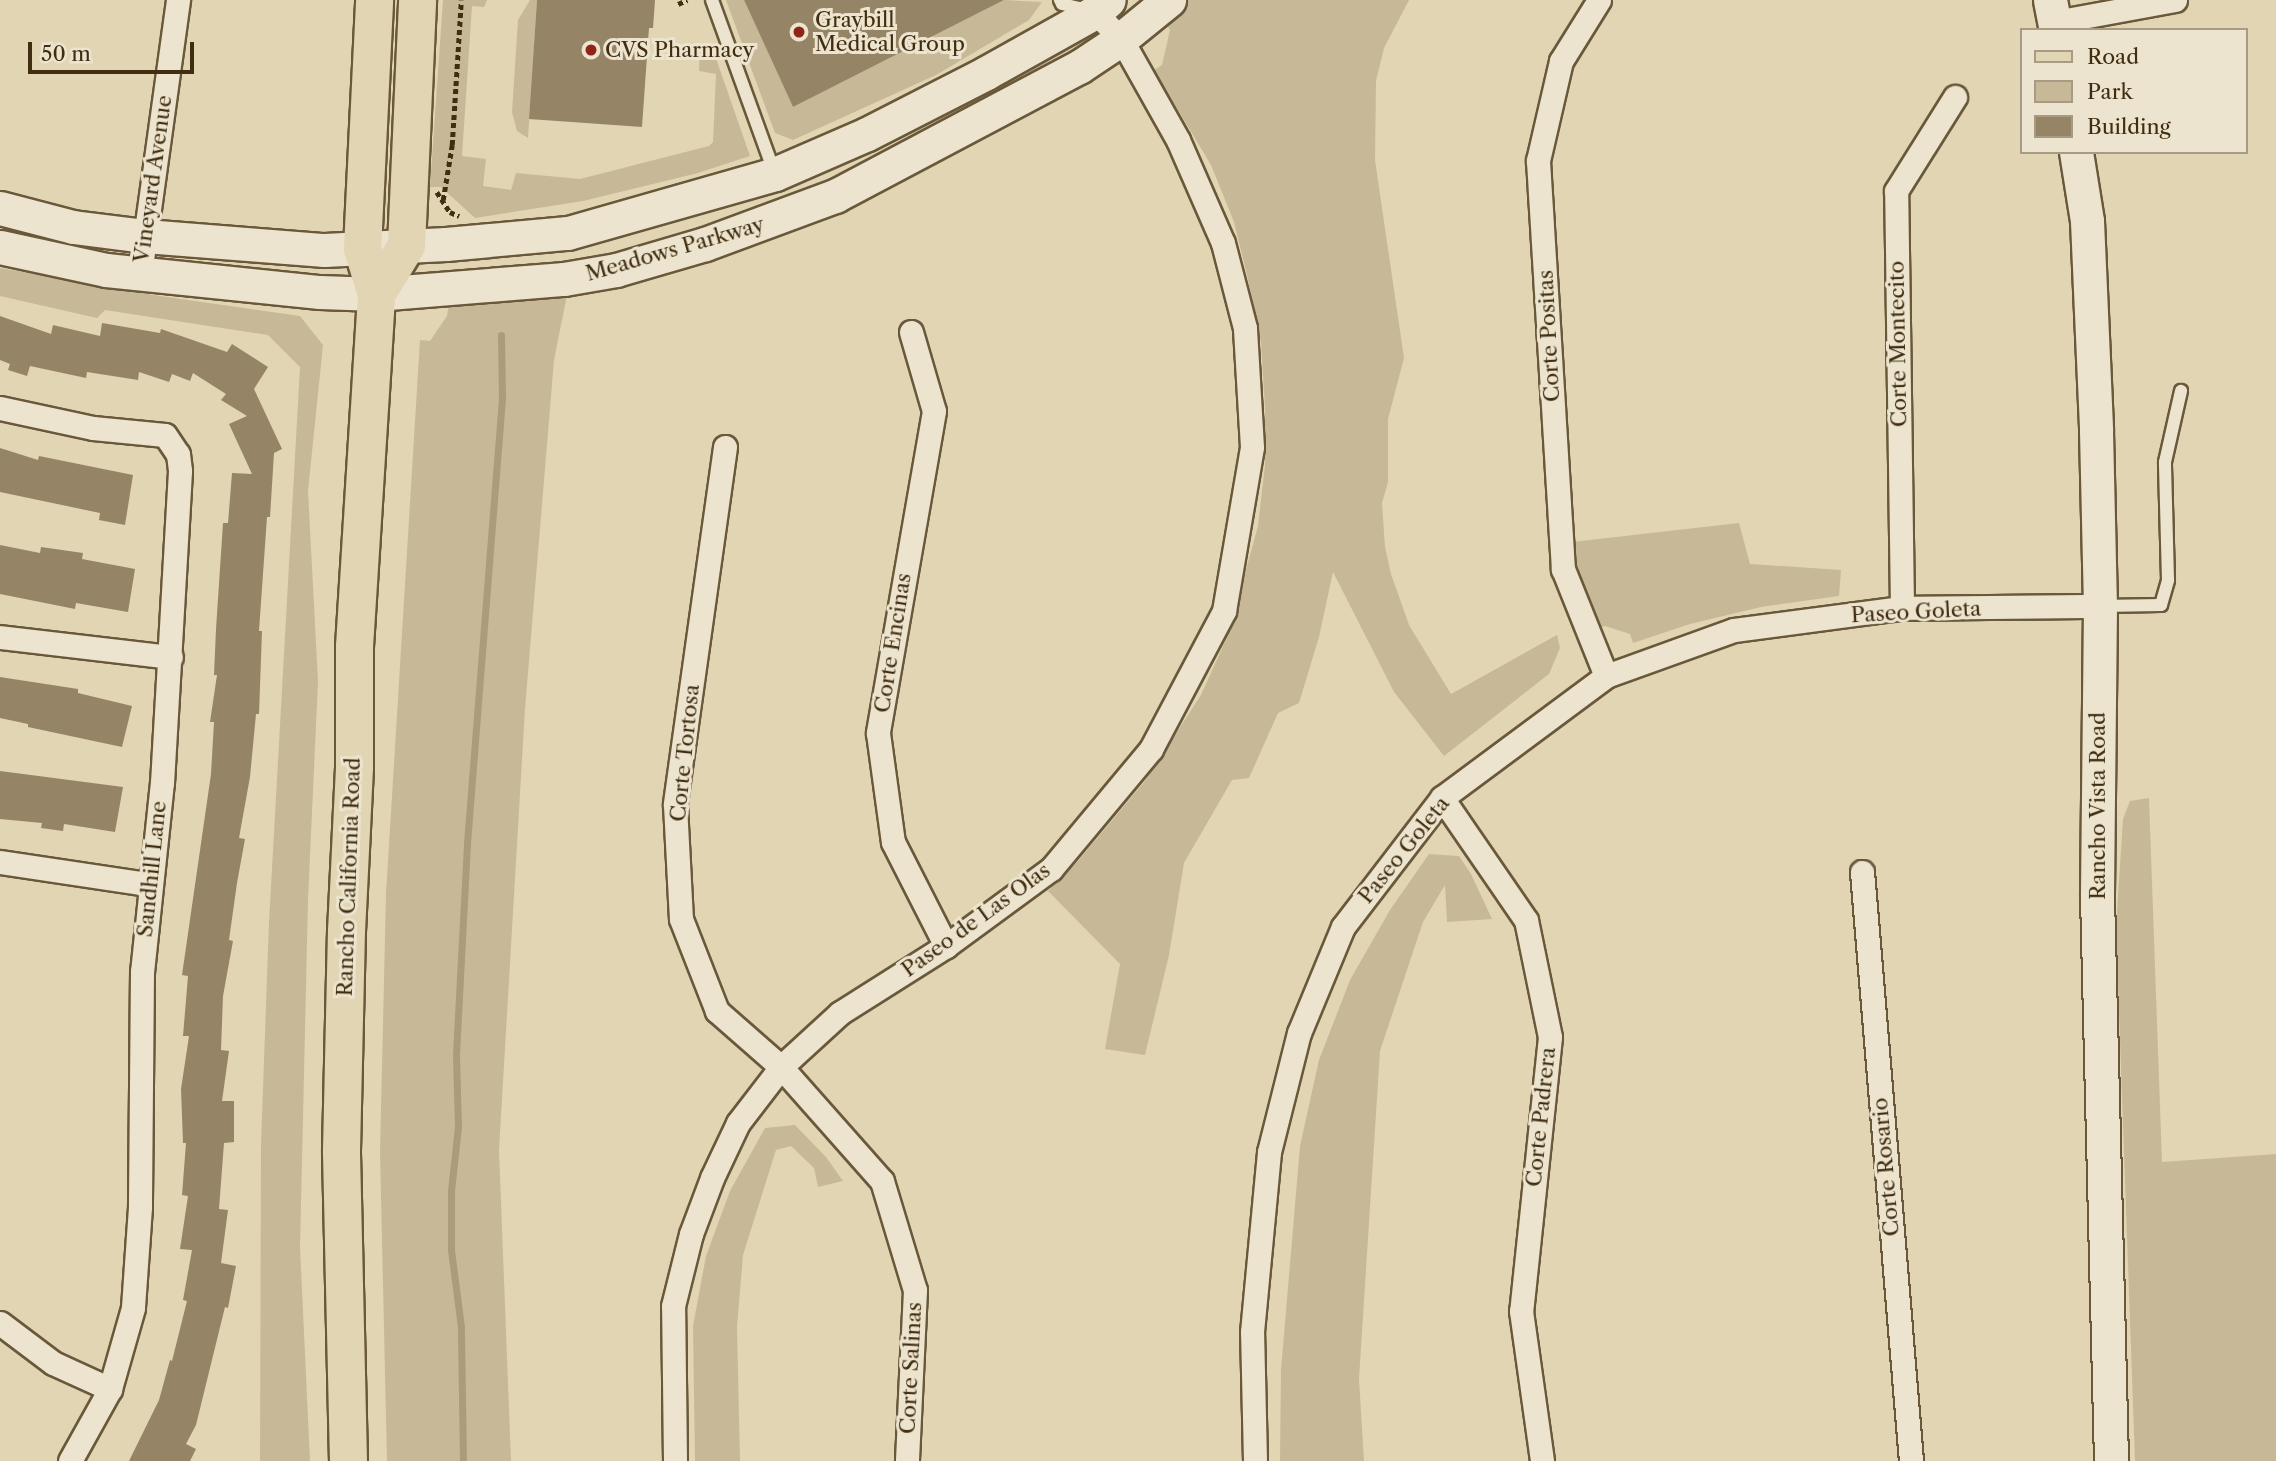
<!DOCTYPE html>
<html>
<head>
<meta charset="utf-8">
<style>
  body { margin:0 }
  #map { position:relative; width:2276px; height:1461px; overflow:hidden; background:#e2d5b3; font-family:"Libre Caslon Text",serif }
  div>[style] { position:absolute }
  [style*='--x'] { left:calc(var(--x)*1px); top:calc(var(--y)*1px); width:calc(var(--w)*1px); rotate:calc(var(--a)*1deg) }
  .green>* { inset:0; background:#c7b998 }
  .stream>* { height:7px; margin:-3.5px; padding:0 3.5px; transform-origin:3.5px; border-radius:3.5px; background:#ab9c7c }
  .building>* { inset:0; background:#958566 }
  .path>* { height:4.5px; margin-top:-2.25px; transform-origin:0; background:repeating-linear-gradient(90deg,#412e12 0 5px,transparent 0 8.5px) }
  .roads { filter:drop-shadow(2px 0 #69583a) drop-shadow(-2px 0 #69583a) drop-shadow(0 2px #69583a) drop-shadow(0 -2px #69583a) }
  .lane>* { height:12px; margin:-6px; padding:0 6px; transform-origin:6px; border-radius:6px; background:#ece4ce }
  .street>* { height:23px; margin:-11.5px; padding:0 11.5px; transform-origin:11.5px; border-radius:11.5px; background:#ece4ce }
  .secondary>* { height:33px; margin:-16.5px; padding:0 16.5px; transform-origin:16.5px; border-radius:16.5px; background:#ece4ce }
  .primary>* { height:37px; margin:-18.5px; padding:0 18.5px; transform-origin:18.5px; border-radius:18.5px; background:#e2d5b3 }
  .dots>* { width:19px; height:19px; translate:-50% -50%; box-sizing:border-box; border:4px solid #ece4ce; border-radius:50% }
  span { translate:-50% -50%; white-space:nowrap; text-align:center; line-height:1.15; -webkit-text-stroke:6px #ece4ce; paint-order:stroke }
  .poi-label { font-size:21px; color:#412e12 }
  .left { translate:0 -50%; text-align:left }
  .street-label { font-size:21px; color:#412e12 }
  .legend { position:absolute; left:2020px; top:28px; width:228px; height:126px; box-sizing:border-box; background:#ece4ce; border:2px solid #a89b83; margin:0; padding:9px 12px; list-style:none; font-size:21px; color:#412e12 }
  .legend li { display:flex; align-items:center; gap:14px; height:35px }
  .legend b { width:35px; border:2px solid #a89b83 }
  .scale { position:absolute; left:28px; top:42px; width:166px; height:32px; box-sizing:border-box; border:4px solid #412e12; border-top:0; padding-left:9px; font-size:21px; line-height:24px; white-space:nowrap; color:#412e12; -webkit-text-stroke:5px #ece4ce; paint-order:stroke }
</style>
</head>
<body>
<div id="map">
  <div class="green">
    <i style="clip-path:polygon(443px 0,487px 0,484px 7px,472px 6px,462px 156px,486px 159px,483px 186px,511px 190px,516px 173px,580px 179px,709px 146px,713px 142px,716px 74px,699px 71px,700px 47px,706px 44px,712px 47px,750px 156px,698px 173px,583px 201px,475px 218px,441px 187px,430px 187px)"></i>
    <i style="clip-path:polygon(530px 0,537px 0,528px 138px,517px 131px,512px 112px,518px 20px)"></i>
    <i style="clip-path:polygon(726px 0,744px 0,793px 107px,1004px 0,1042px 2px,1029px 20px,936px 75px,793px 140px,775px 133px)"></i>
    <i style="clip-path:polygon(1189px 0,1409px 0,1384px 48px,1376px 81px,1375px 160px,1404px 358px,1388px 419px,1388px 482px,1382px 503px,1385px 547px,1391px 574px,1409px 625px,1451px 694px,1557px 635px,1560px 648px,1549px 674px,1444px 756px,1394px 692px,1333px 572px,1319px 637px,1299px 703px,1278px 713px,1249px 778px,1232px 780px,1184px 863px,1169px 955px,1145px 1055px,1105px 1049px,1120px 964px,1048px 891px,1078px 861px,1145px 781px,1201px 695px,1228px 635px,1258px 526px,1265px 465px,1265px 408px,1261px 343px,1247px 275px,1234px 222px,1211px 165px,1154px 70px,1162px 65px,1170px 30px,1164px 21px)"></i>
    <i style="clip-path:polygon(0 268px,153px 295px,300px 316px,323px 345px,308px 491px,318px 681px,308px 900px,300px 1247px,310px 1461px,260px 1461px,261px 1144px,269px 922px,300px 367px,268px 335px,105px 310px,97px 318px,0 296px)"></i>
    <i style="clip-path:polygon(568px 290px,554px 360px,525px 709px,499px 1150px,511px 1461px,387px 1461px,380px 1152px,386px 894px,420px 340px,430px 341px,447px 316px,449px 304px)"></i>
    <i style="clip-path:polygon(1739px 523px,1750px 564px,1841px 570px,1839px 596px,1761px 607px,1690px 624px,1633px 643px,1630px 634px,1605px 626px,1596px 629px,1579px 579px,1572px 542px)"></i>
    <i style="clip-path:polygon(2149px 798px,2162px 1162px,2276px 1154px,2276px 1461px,2135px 1461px,2116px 927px,2123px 819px,2130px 801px)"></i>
    <i style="clip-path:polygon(1429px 854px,1459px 856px,1471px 874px,1492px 919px,1447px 922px,1445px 885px,1423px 922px,1380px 1051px,1359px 1379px,1364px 1461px,1280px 1461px,1281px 1370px,1300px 1146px,1319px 1060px,1350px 980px,1390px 910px)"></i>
    <i style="clip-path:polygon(795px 1125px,826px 1157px,843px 1181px,818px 1187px,814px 1168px,791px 1146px,776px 1150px,743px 1255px,737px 1327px,740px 1461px,695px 1461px,693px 1326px,706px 1256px,730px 1191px,765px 1128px)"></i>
  </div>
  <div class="stream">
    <i style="--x:463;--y:1461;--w:134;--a:-90.9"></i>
    <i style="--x:461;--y:1327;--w:78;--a:-97.4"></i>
    <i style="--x:451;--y:1250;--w:59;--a:-90"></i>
    <i style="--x:451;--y:1191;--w:64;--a:-83.8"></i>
    <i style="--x:458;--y:1127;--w:73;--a:-91.6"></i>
    <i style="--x:456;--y:1054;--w:211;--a:-87"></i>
    <i style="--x:467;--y:843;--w:445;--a:-85.5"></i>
    <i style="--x:502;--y:399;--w:64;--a:-90.9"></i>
  </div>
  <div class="building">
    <i style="clip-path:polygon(537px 0,655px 0,653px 28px,649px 28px,642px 127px,529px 119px)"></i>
    <i style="clip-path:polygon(744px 0,1004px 0,793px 107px)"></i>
    <i style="clip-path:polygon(0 316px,51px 334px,53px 325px,100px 336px,102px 323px,160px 333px,161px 329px,227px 352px,232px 344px,268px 367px,254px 389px,282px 449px,274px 453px,270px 517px,267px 517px,259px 631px,262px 631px,259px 714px,256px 714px,250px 777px,239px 838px,245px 839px,237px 883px,229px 940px,233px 941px,223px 996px,221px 1050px,229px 1051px,222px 1101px,234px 1101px,234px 1142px,224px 1143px,219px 1209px,228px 1210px,221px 1263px,236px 1266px,228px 1308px,225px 1307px,196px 1425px,186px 1444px,196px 1449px,190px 1461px,129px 1461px,159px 1400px,170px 1360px,172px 1361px,187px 1301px,183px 1300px,192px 1250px,180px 1249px,188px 1196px,182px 1195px,186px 1143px,183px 1143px,181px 1089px,189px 1036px,183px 1036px,188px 976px,182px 975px,211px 774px,214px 722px,210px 722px,217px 675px,214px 675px,216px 629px,223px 523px,228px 523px,232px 473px,252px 474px,229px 424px,247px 416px,221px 400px,226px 394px,193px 373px,190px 381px,172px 374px,169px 382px,139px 372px,138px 380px,87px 372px,86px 378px,30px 366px,27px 376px,8px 370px,10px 364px,0 360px)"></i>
    <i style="clip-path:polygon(0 448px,38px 460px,39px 456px,133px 475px,125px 525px,99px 520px,100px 513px,0 492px)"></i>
    <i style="clip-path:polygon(0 545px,40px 553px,41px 547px,83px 553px,82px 559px,135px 569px,128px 612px,76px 603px,75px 609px,0 594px)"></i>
    <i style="clip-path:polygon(0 677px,78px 689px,78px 693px,132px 706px,122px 747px,28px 727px,28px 724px,0 718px)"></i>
    <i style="clip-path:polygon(0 771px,123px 787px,115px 832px,64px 824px,63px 831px,41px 828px,42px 823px,0 819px)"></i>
  </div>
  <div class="path">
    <i style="--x:678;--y:4;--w:10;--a:-24"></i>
    <i style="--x:437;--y:192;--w:24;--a:57"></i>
    <i style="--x:450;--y:212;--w:10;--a:24"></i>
    <i style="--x:443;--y:200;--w:56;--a:-80.7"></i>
    <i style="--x:452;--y:145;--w:145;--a:-86.4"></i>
  </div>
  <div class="roads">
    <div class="lane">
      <i style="--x:712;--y:0;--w:185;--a:70.1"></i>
      <i style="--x:1060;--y:0;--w:4;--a:63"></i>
      <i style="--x:1062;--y:4;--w:27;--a:13"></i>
      <i style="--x:2100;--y:606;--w:61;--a:-0.9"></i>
      <i style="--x:2161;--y:605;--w:26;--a:-74"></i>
      <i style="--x:2168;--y:580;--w:118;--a:-91.5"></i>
      <i style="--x:2165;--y:462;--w:73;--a:-77.3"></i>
    </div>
    <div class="street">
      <i style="--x:1599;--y:0;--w:72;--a:121.9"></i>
      <i style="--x:1561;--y:61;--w:103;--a:103"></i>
      <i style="--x:1538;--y:161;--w:409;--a:86.5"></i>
      <i style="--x:1563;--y:569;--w:115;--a:68.1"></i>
      <i style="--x:2055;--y:22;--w:122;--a:-10.4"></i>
      <i style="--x:140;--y:274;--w:277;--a:-82.1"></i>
      <i style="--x:911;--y:332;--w:82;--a:73.8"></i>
      <i style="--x:934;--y:411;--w:327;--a:99.9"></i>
      <i style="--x:878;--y:733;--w:110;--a:82.2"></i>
      <i style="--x:893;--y:842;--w:117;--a:63"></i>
      <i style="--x:0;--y:408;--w:95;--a:12.1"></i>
      <i style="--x:93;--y:428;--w:72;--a:5.6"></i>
      <i style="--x:165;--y:435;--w:23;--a:56"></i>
      <i style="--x:178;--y:454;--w:17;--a:83"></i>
      <i style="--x:180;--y:471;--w:312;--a:93.3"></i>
      <i style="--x:162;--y:782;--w:190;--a:96"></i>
      <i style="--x:142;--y:971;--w:236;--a:90.5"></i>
      <i style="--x:140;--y:1207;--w:101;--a:94"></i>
      <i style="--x:133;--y:1308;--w:84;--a:105.9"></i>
      <i style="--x:110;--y:1389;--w:82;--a:119.1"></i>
      <i style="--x:725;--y:447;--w:361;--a:98"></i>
      <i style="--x:675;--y:805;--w:114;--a:87"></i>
      <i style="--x:681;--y:919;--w:99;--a:68.6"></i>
      <i style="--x:717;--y:1011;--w:85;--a:41.2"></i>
      <i style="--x:781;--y:1067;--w:152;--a:48.5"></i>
      <i style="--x:882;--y:1181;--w:114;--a:73.2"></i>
      <i style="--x:915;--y:1290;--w:171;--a:92.7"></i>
      <i style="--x:1902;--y:608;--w:417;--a:-90.8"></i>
      <i style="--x:1896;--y:191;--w:111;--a:-57.9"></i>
      <i style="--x:0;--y:637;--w:172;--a:6.7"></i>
      <i style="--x:1442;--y:798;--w:148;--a:55.5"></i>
      <i style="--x:1526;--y:920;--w:119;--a:78.4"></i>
      <i style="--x:1550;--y:1037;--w:276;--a:96"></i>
      <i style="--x:1521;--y:1311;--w:151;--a:82"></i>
      <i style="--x:0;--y:862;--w:150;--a:8.5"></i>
      <i style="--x:1862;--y:872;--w:591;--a:85.24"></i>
      <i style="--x:0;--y:1323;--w:66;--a:37"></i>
      <i style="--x:53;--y:1363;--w:63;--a:24.5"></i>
      <i style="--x:675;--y:1461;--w:155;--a:-90.7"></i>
      <i style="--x:673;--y:1306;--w:74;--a:-76"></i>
      <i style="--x:691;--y:1234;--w:60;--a:-69.4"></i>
      <i style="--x:712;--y:1178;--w:61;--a:-64.7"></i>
      <i style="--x:738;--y:1123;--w:71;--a:-52.5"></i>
      <i style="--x:781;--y:1067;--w:80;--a:-42.5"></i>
      <i style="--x:840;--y:1013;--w:125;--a:-32.3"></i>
      <i style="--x:946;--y:946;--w:130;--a:-36.3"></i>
      <i style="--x:1051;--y:869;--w:156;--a:-50.2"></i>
      <i style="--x:1151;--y:749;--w:156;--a:-62.1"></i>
      <i style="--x:1224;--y:611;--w:166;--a:-80.3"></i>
      <i style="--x:1252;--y:447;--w:119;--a:-93.4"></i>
      <i style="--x:1245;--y:328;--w:88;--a:-104.5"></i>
      <i style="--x:1223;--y:243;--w:112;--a:-113.6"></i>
      <i style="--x:1178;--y:140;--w:116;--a:-119.4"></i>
      <i style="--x:1121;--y:39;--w:37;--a:-134"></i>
      <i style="--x:1255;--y:1461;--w:129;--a:-91.3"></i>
      <i style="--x:1252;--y:1332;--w:181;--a:-84.6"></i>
      <i style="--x:1269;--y:1152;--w:123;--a:-75.9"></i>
      <i style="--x:1299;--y:1033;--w:115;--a:-67.5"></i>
      <i style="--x:1343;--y:927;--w:163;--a:-52.5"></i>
      <i style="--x:1442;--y:798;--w:204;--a:-36.6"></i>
      <i style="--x:1606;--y:676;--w:136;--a:-19.8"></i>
      <i style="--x:1734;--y:630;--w:169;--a:-7.5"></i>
      <i style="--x:1902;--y:608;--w:198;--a:-0.6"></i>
    </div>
    <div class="secondary">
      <i style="--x:2050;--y:0;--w:31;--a:79"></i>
      <i style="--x:2076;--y:152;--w:70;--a:80.9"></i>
      <i style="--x:2087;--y:221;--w:210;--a:87.5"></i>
      <i style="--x:2096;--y:431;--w:175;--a:88.7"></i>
      <i style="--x:2100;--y:606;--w:290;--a:90.6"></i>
      <i style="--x:2097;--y:896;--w:565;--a:88.58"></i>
      <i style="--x:0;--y:208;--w:75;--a:14.6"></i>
      <i style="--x:73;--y:227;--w:73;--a:7.1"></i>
      <i style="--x:145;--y:236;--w:180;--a:4.5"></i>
      <i style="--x:324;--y:250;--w:122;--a:-2.8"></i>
      <i style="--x:446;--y:244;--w:122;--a:-5.2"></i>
      <i style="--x:568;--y:233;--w:215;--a:-15.9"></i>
      <i style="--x:775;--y:174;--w:100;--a:-23.5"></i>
      <i style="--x:867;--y:134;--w:134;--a:-27.1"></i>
      <i style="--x:986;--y:73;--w:125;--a:-29.2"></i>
      <i style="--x:1095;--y:12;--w:18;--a:-41"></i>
      <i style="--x:0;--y:247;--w:108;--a:12.2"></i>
      <i style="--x:106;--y:270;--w:215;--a:5.9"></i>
      <i style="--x:320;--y:292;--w:56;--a:2"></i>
      <i style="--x:376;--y:294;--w:189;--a:-4.6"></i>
      <i style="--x:564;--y:279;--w:53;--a:-9.8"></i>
      <i style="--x:616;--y:270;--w:93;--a:-16.3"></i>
      <i style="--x:705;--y:244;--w:139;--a:-20.3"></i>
      <i style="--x:835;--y:196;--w:276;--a:-27.9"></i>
      <i style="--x:1079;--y:67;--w:50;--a:-33.7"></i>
      <i style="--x:1121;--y:39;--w:62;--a:-39.1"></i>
    </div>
    <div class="primary">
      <i style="--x:376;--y:294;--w:57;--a:-58.5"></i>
      <i style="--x:406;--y:245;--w:245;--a:-87.4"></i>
      <i style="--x:348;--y:1461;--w:311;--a:-91.3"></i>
      <i style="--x:341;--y:1150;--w:219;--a:-88.7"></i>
      <i style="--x:346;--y:931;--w:165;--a:-87.2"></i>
      <i style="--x:354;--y:766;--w:120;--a:-90"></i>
      <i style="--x:354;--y:646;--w:353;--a:-86.4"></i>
      <i style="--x:376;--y:294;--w:48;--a:-106.9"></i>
      <i style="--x:362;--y:248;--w:248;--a:-87.2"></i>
    </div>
  </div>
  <div class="dots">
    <i style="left:799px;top:32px;background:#8f2418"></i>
    <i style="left:591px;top:50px;background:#8f2418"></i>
  </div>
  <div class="poi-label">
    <span class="left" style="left:815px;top:32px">Graybill<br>Medical Group</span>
    <span class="left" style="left:605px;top:50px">CVS Pharmacy</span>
  </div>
  <div class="street-label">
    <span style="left:153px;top:179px;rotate:-82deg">Vineyard Avenue</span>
    <span style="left:675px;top:249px;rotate:-16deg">Meadows Parkway</span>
    <span style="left:1549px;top:336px;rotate:-93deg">Corte Positas</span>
    <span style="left:1898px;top:344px;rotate:-91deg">Corte Montecito</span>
    <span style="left:1916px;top:612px;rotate:-3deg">Paseo Goleta</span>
    <span style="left:893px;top:643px;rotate:-81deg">Corte Encinas</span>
    <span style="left:685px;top:753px;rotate:-84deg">Corte Tortosa</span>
    <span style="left:2098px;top:806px;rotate:-90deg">Rancho Vista Road</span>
    <span style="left:1404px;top:850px;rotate:-51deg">Paseo Goleta</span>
    <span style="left:152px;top:869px;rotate:-84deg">Sandhill Lane</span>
    <span style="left:349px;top:877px;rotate:-88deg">Rancho California Road</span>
    <span style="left:976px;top:920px;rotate:-36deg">Paseo de Las Olas</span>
    <span style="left:1541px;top:1117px;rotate:-84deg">Corte Padrera</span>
    <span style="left:1886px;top:1167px;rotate:-95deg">Corte Rosario</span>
    <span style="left:911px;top:1368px;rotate:-87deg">Corte Salinas</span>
  </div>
  <ul class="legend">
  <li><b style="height:9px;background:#e2d5b3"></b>Road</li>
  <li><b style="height:19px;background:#c7b998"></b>Park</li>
  <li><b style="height:19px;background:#958566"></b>Building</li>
  </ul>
  <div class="scale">50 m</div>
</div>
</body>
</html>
